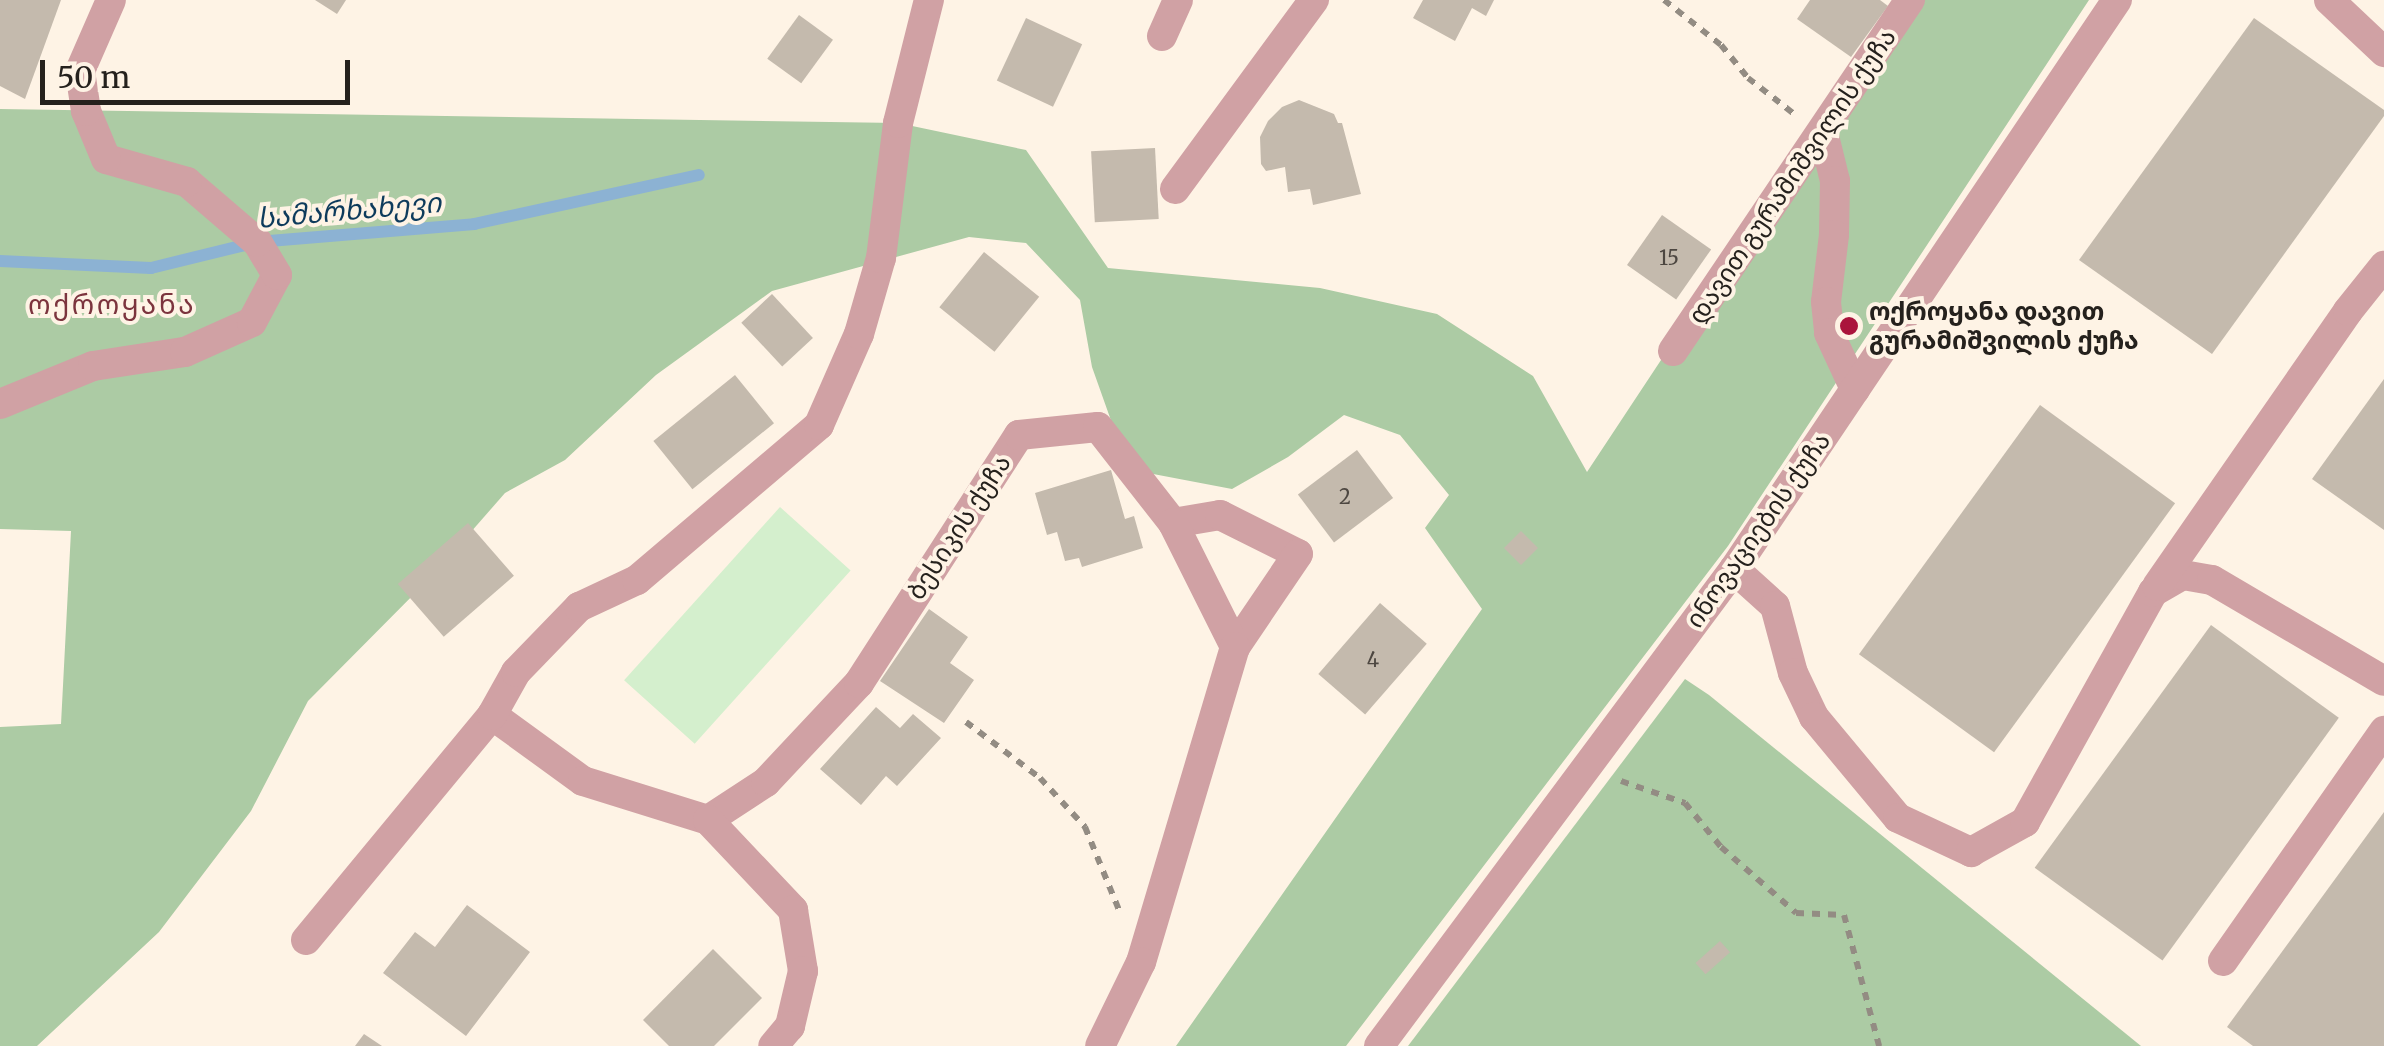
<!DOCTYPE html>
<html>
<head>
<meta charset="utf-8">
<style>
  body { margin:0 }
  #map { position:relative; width:2384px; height:1046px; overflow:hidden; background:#fef3e5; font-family:Merriweather,"Noto Sans Georgian",serif }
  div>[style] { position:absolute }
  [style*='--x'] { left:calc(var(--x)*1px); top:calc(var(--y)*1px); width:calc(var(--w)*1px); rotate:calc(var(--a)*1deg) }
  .green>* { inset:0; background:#d4efcd; transform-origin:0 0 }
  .forest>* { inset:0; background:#accba4 }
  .stream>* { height:12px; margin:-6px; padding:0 6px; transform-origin:6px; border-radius:6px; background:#8cb2d3 }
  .building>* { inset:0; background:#c4baad; transform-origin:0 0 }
  .path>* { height:6px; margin-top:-3px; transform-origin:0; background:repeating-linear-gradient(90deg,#938c83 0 8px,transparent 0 16px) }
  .minor>* { height:30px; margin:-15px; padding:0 15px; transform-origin:15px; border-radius:15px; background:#d0a1a4 }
  .dots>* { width:28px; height:28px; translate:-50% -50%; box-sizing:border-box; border:5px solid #fef3e5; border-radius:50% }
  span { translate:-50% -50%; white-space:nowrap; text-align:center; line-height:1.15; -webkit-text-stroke:8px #fef3e5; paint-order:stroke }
  .number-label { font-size:20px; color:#4d4741 }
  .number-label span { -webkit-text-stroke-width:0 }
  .street-label { font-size:25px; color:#25211d }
  .poi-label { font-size:25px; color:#25211d; font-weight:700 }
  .left { translate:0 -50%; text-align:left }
  .water-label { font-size:28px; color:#0e3b5c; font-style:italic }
  .neighbourhood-label { font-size:28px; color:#7c343e; letter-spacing:2.5px }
  .scale { position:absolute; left:40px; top:60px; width:310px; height:45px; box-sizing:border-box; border:5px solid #25211d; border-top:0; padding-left:12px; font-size:30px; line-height:35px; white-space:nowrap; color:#25211d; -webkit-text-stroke:8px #fef3e5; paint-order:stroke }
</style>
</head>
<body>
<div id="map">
  <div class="green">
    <i style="left:780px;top:507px;width:95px;height:233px;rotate:42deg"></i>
  </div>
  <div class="forest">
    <i style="clip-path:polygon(1899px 0,2089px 0,1728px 546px,1346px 1046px,1176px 1046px,1482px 609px,1425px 528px,1449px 495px,1400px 435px,1344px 415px,1288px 457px,1232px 489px,1148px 473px,1119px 443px,1092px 367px,1080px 300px,1026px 243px,969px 237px,772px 291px,656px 375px,565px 460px,505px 493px,435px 573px,308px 701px,251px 811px,159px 932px,37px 1046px,0 1046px,0 727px,61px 724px,71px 531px,0 529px,0 109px,898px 123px,1026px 150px,1108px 268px,1320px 288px,1437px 314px,1533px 376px,1587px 472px)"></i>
    <i style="clip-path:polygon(1685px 679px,1709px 695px,2141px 1046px,1408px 1046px)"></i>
  </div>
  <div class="stream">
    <i style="--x:0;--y:261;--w:151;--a:2.7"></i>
    <i style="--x:151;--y:268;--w:109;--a:-13.8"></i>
    <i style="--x:257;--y:242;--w:218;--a:-4.7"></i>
    <i style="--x:474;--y:224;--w:230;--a:-12.3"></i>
  </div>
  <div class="building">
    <i style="clip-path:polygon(0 0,61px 0,25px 99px,0 86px)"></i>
    <i style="clip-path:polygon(315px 0,346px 0,337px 14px)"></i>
    <i style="clip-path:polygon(1423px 0,1494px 0,1486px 16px,1472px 8px,1455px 41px,1413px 18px)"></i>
    <i style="clip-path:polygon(1810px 0,1880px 0,1888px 6px,1851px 57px,1797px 19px)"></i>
    <i style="left:799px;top:15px;width:42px;height:54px;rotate:36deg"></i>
    <i style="left:1026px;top:18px;width:62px;height:69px;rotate:25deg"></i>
    <i style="clip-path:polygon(2254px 18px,2384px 110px,2384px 116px,2212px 354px,2079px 260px)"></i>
    <i style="clip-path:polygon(1299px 100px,1334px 114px,1338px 123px,1342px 123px,1361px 194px,1313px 205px,1310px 189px,1288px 192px,1285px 167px,1266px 171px,1261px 164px,1260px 137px,1268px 121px,1282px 107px)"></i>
    <i style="left:1155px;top:148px;width:71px;height:64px;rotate:87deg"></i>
    <i style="left:1662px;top:215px;width:60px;height:61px;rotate:35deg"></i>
    <i style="left:984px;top:252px;width:71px;height:71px;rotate:39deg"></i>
    <i style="left:772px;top:294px;width:60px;height:42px;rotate:47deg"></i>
    <i style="left:735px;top:375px;width:62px;height:105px;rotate:51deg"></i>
    <i style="clip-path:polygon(2384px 379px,2384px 530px,2312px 479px)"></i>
    <i style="left:2040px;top:405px;width:167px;height:308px;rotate:36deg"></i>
    <i style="left:1357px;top:450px;width:60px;height:74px;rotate:53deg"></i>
    <i style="clip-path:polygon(1111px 470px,1125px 519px,1134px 516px,1143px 548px,1082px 567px,1079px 558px,1065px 561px,1057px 532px,1047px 535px,1035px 493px)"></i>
    <i style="left:468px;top:523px;width:70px;height:93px;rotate:49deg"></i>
    <i style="left:1521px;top:531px;width:24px;height:24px;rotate:45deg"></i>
    <i style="left:1380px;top:603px;width:62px;height:94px;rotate:41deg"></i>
    <i style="clip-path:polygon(929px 609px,968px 637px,950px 663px,974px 680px,944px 723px,880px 681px)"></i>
    <i style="left:2211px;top:625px;width:158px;height:300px;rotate:36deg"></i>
    <i style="clip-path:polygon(876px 707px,900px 728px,913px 714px,941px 738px,897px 786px,886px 776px,861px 805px,820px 769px)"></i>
    <i style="clip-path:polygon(2384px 812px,2384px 1046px,2253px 1046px,2227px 1027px)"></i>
    <i style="clip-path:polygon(467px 905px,530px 952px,466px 1036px,383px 973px,415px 932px,435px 947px)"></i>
    <i style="left:1720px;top:941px;width:15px;height:33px;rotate:48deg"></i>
    <i style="clip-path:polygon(713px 949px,762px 998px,714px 1046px,669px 1046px,643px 1020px)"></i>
    <i style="clip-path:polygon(364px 1034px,382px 1046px,355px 1046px)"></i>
  </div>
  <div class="path">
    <i style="--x:1664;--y:0;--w:73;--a:38.3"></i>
    <i style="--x:1721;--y:45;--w:43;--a:50.7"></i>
    <i style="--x:1748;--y:78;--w:57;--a:37.9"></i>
    <i style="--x:966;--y:722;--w:93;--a:37.1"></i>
    <i style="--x:1040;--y:778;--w:67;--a:47.4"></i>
    <i style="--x:1085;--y:827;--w:90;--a:67.7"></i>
    <i style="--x:1621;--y:781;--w:68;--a:19"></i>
    <i style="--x:1685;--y:803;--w:57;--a:50.7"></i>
    <i style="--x:1721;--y:847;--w:100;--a:41.3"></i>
    <i style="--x:1796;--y:913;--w:48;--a:2.4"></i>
    <i style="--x:1844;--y:915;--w:136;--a:75"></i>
  </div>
  <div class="minor">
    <i style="--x:2329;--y:0;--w:76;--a:43.4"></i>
    <i style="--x:1162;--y:36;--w:39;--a:-66"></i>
    <i style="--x:1823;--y:132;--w:50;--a:76.2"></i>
    <i style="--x:1835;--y:181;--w:54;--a:91.1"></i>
    <i style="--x:1834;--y:235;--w:67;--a:96.8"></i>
    <i style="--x:1826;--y:302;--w:31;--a:84"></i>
    <i style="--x:1829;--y:333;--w:62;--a:65.1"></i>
    <i style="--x:1175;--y:189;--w:235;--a:-53.7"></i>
    <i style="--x:1673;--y:351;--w:424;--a:-56"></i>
    <i style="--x:0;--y:404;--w:100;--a:-22.2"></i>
    <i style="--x:93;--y:366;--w:93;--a:-8.7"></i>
    <i style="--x:185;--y:352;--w:73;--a:-24.1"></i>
    <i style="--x:252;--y:322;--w:53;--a:-62"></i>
    <i style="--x:277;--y:275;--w:39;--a:-121"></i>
    <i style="--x:257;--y:242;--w:92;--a:-139.4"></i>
    <i style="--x:187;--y:182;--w:84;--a:-164.1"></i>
    <i style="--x:106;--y:159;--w:52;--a:-112.6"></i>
    <i style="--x:86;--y:111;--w:40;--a:-98.5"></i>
    <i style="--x:80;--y:71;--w:77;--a:-66.4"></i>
    <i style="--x:1173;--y:523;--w:48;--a:-9.7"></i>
    <i style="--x:1220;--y:515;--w:87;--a:26.6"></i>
    <i style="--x:1298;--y:554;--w:112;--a:124.1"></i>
    <i style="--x:1734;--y:569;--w:55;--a:42.1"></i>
    <i style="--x:1775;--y:606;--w:69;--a:75"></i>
    <i style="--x:1793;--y:673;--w:49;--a:64.5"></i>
    <i style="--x:1814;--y:717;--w:131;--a:50.3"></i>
    <i style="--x:1898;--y:818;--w:81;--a:25"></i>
    <i style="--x:1971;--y:852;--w:62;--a:-29.1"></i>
    <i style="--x:2025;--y:822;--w:263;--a:-60.9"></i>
    <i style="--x:2153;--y:592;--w:34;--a:-30"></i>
    <i style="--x:2183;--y:575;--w:29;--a:10"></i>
    <i style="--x:2212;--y:580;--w:199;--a:30.4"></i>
    <i style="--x:2157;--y:586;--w:335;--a:-55.2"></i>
    <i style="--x:2348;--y:311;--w:58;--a:-51.3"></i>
    <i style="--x:492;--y:715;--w:112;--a:36"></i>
    <i style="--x:583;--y:781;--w:131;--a:17.3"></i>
    <i style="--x:708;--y:820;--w:69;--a:-33.2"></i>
    <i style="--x:766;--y:782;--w:136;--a:-46.8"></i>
    <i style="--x:859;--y:683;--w:295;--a:-57.2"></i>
    <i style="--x:1019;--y:435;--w:79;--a:-5.8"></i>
    <i style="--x:1098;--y:427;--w:122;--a:52"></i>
    <i style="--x:1173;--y:523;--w:139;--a:63.4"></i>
    <i style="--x:1235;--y:647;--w:329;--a:106.6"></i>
    <i style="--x:1141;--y:962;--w:93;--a:116"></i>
    <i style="--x:708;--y:820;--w:124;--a:46.6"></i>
    <i style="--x:793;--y:910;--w:62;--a:80.7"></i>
    <i style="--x:803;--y:971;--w:57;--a:103.3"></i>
    <i style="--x:790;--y:1026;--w:26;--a:130"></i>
    <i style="--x:306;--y:940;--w:292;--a:-50.4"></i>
    <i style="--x:492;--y:715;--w:49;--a:-60.8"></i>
    <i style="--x:516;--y:672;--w:91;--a:-45.9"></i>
    <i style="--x:579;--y:607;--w:64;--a:-25"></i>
    <i style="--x:637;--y:580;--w:239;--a:-40.4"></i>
    <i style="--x:819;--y:425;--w:99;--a:-66.3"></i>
    <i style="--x:859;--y:334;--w:79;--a:-73.9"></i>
    <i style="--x:881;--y:258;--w:136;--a:-82.8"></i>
    <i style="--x:898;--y:123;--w:127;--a:-75.9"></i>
    <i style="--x:2223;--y:961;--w:281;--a:-55"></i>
    <i style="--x:1379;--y:1046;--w:595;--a:-53.34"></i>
    <i style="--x:1734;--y:569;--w:686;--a:-56.06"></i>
  </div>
  <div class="dots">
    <i style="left:1849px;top:326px;background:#aa143c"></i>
  </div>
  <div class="number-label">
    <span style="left:1669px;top:257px">15</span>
    <span style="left:1345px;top:496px">2</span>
    <span style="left:1373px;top:659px">4</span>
  </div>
  <div class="street-label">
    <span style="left:1792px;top:176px;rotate:-56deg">დავით გურამიშვილის ქუჩა</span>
    <span style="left:959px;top:527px;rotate:-57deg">ბესიკის ქუჩა</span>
    <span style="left:1758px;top:530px;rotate:-55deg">ინოვაციების ქუჩა</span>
  </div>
  <div class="poi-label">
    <span class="left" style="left:1869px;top:326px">ოქროყანა დავით<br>გურამიშვილის ქუჩა</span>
  </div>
  <div class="water-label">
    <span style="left:349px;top:210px;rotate:-5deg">სამარხახევი</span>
  </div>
  <div class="neighbourhood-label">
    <span style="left:112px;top:304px">ოქროყანა</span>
  </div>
  <div class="scale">50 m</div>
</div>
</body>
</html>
